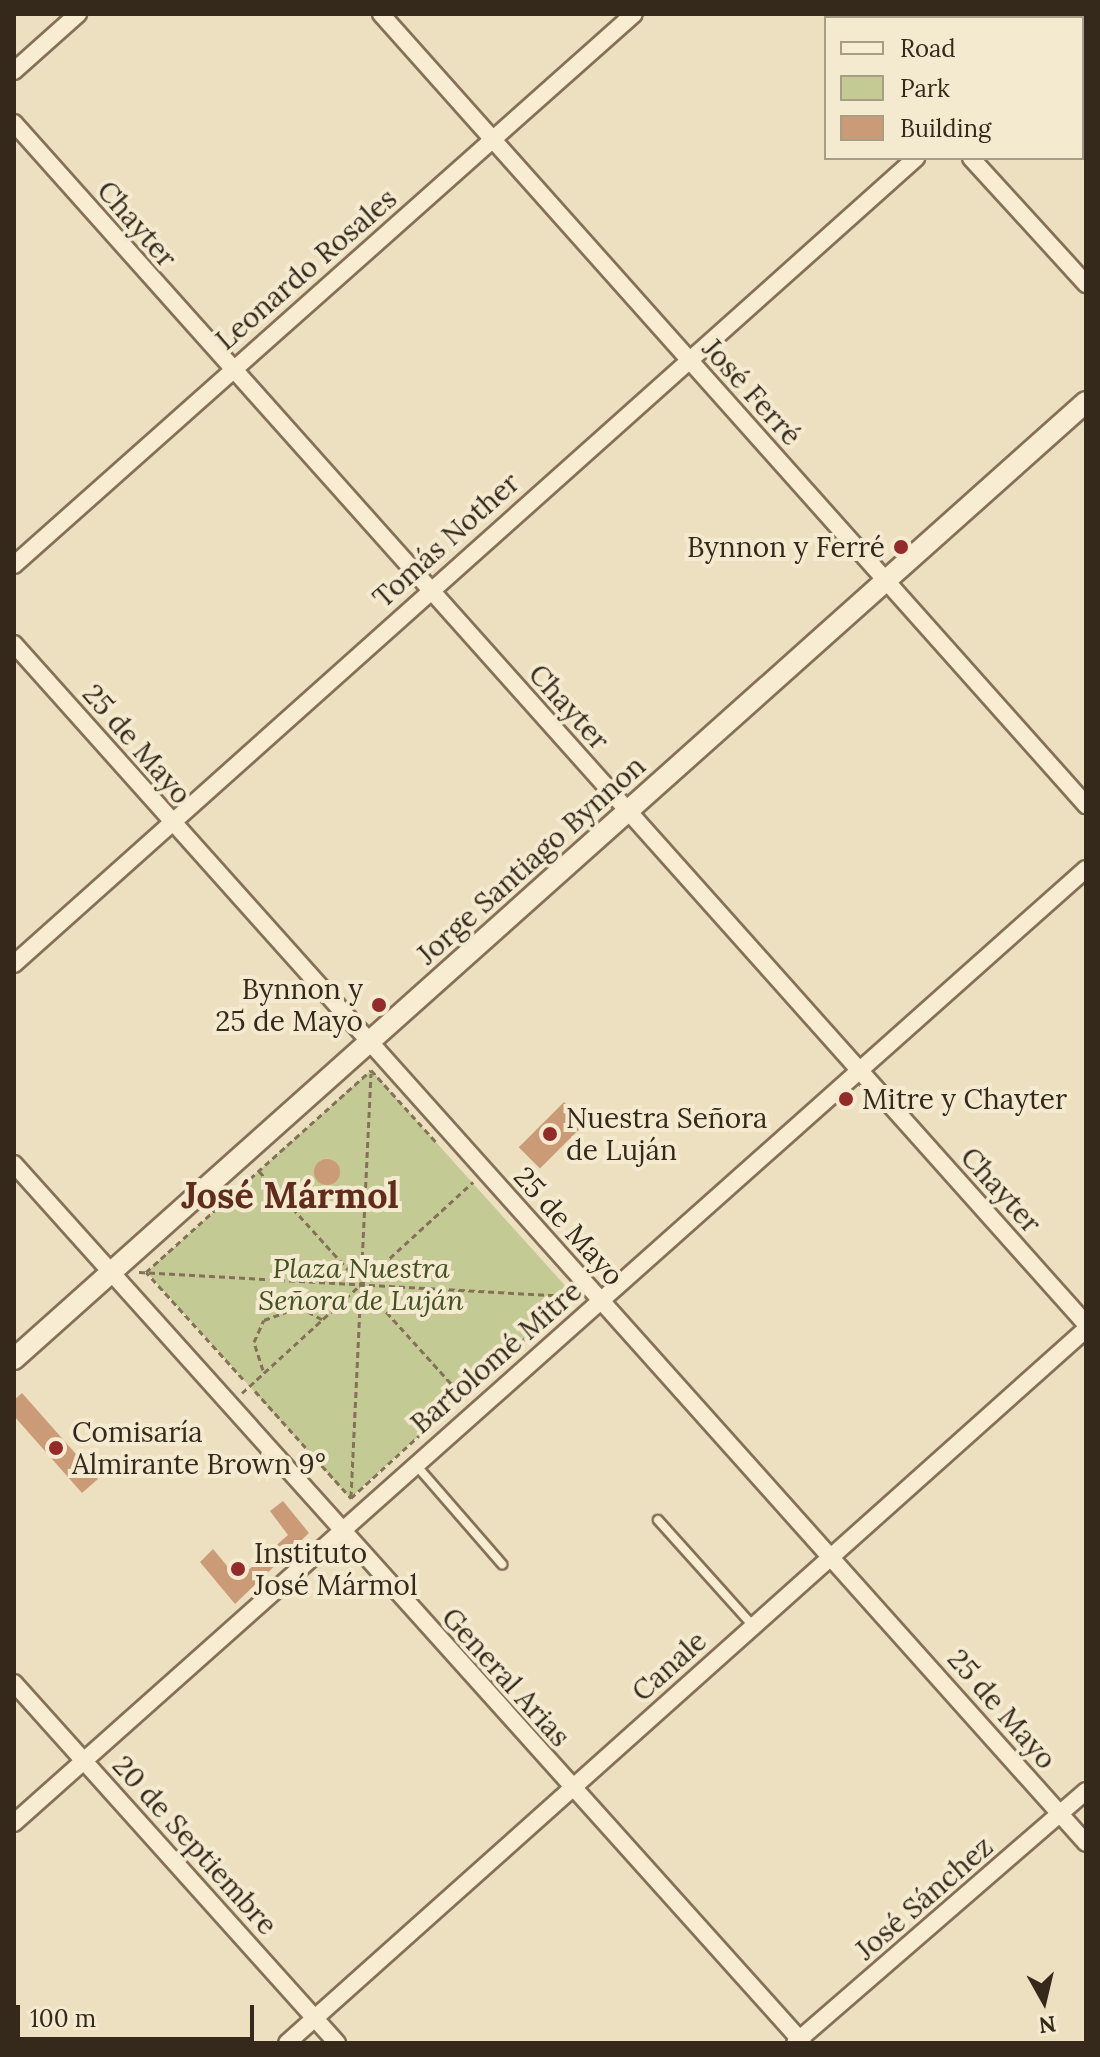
<!DOCTYPE html>
<html>
<head>
<meta charset="utf-8">
<style>
  body { margin:0 }
  #map { position:relative; width:1100px; height:2057px; overflow:hidden; background:#ede0c0; font-family:Lora,serif }
  div>[style] { position:absolute }
  [style*='--x'] { left:calc(var(--x)*1px); top:calc(var(--y)*1px); width:calc(var(--w)*1px); rotate:calc(var(--a)*1deg) }
  .green>* { inset:0; background:#c3ca94; transform-origin:0 0 }
  .building>* { inset:0; background:#ca9b76; transform-origin:0 0 }
  .round { border-radius:50% }
  .path>* { height:3px; margin-top:-1.5px; transform-origin:0; background:repeating-linear-gradient(90deg,#857158 0 6px,transparent 0 10px) }
  .roads { filter:drop-shadow(2px 0 #857158) drop-shadow(-2px 0 #857158) drop-shadow(0 2px #857158) drop-shadow(0 -2px #857158) }
  .service>* { height:8px; margin:-4px; padding:0 4px; transform-origin:4px; border-radius:4px; background:#f8edd3 }
  .minor>* { height:16px; margin:-8px; padding:0 8px; transform-origin:8px; border-radius:8px; background:#f8edd3 }
  .tertiary>* { height:20px; margin:-10px; padding:0 10px; transform-origin:10px; border-radius:10px; background:#f8edd3 }
  .dots>* { width:22px; height:22px; translate:-50% -50%; box-sizing:border-box; border:4px solid #f4eacf; border-radius:50% }
  span { translate:-50% -50%; white-space:nowrap; text-align:center; line-height:1.15; -webkit-text-stroke:8px #f4eacf; paint-order:stroke }
  .street-label { font-size:28px; color:#35291c }
  .poi-label { font-size:28px; color:#35291c }
  .right { translate:-100% -50%; text-align:right }
  .left { translate:0 -50%; text-align:left }
  .park-label { font-size:28px; color:#445123; font-style:italic }
  .district-label { font-size:36px; color:#612c1d; font-weight:700 }
  .frame { position:absolute; inset:0; border:16px solid #35291c; pointer-events:none }
  .legend { position:absolute; left:824px; top:16px; width:260px; height:144px; box-sizing:border-box; background:#f4eacf; border:2px solid #a89d87; margin:0; padding:10px 14px; list-style:none; font-size:24px; color:#35291c }
  .legend li { display:flex; align-items:center; gap:16px; height:40px }
  .legend b { width:40px; border:2px solid #a89d87 }
  .north { position:absolute; left:1004px; top:1961px; width:80px; height:80px; -webkit-text-stroke:6px #f4eacf; paint-order:stroke; rotate:172deg; font-size:22px; font-weight:700; line-height:32px; text-align:center; color:#35291c }
  .north::after { content:''; display:block; margin:auto; width:28px; height:36px; background:#35291c; clip-path:polygon(50% 0,100% 100%,50% 72%,0 100%) }
  .scale { position:absolute; left:16px; top:2005px; width:238px; height:36px; box-sizing:border-box; border:4px solid #35291c; border-top:0; padding-left:10px; font-size:24px; line-height:28px; white-space:nowrap; color:#35291c; -webkit-text-stroke:6px #f4eacf; paint-order:stroke }
</style>
</head>
<body>
<div id="map">
  <div class="green">
    <i style="left:371px;top:1070px;width:304px;height:302px;rotate:48deg"></i>
  </div>
  <div class="building">
    <i style="left:564px;top:1102px;width:30px;height:64px;rotate:45deg"></i>
    <i class="round" style="left:314px;top:1159px;width:26px;height:26px"></i>
    <i style="clip-path:polygon(22px 1393px,98px 1479px,82px 1493px,14px 1416px,14px 1400px)"></i>
    <i style="clip-path:polygon(283px 1501px,309px 1533px,235px 1604px,200px 1562px,213px 1549px,238px 1579px,288px 1535px,270px 1511px)"></i>
  </div>
  <div class="path">
    <i style="--x:259;--y:1171;--w:304;--a:47.9"></i>
    <i style="--x:139;--y:1272;--w:436;--a:3.2"></i>
    <i style="--x:263;--y:1370;--w:29;--a:-108"></i>
    <i style="--x:254;--y:1342;--w:24;--a:-66"></i>
    <i style="--x:264;--y:1320;--w:37;--a:-20"></i>
    <i style="--x:299;--y:1307;--w:26;--a:28"></i>
    <i style="--x:243;--y:1379;--w:144;--a:-132.2"></i>
    <i style="--x:146;--y:1272;--w:302;--a:-41.9"></i>
    <i style="--x:371;--y:1070;--w:98;--a:47.9"></i>
    <i style="--x:255;--y:1391;--w:144;--a:48.1"></i>
    <i style="--x:351;--y:1498;--w:302;--a:-42.5"></i>
    <i style="--x:242;--y:1393;--w:313;--a:-42.4"></i>
    <i style="--x:351;--y:1497;--w:424;--a:-87.3"></i>
  </div>
  <div class="roads">
    <div class="service">
      <i style="--x:415;--y:1464;--w:133;--a:49"></i>
      <i style="--x:658;--y:1520;--w:142;--a:48.1"></i>
    </div>
    <div class="minor">
      <i style="--x:381;--y:14;--w:1060;--a:48.29"></i>
      <i style="--x:842;--y:14;--w:6;--a:45"></i>
      <i style="--x:1075;--y:18;--w:6;--a:-39"></i>
      <i style="--x:14;--y:71;--w:86;--a:-41.7"></i>
      <i style="--x:14;--y:123;--w:1610;--a:48.25"></i>
      <i style="--x:971;--y:158;--w:171;--a:47.6"></i>
      <i style="--x:14;--y:565;--w:829;--a:-41.63"></i>
      <i style="--x:14;--y:644;--w:1608;--a:48.2"></i>
      <i style="--x:14;--y:964;--w:1210;--a:-41.78"></i>
      <i style="--x:14;--y:1164;--w:1181;--a:48.09"></i>
      <i style="--x:14;--y:1683;--w:484;--a:48.1"></i>
      <i style="--x:14;--y:1823;--w:1435;--a:-41.67"></i>
      <i style="--x:287;--y:2043;--w:1072;--a:-41.78"></i>
      <i style="--x:795;--y:2043;--w:385;--a:-40.9"></i>
    </div>
    <div class="tertiary">
      <i style="--x:14;--y:1359;--w:1437;--a:-41.76"></i>
    </div>
  </div>
  <div class="dots">
    <i style="left:901px;top:547px;background:#932b2a"></i>
    <i style="left:379px;top:1005px;background:#932b2a"></i>
    <i style="left:846px;top:1099px;background:#932b2a"></i>
    <i style="left:550px;top:1134px;background:#932b2a"></i>
    <i style="left:56px;top:1448px;background:#932b2a"></i>
    <i style="left:238px;top:1569px;background:#932b2a"></i>
  </div>
  <div class="street-label">
    <span style="left:137px;top:224px;rotate:49deg">Chayter</span>
    <span style="left:306px;top:269px;rotate:-41deg">Leonardo Rosales</span>
    <span style="left:752px;top:392px;rotate:48deg">José Ferré</span>
    <span style="left:446px;top:540px;rotate:-42deg">Tomás Nother</span>
    <span style="left:569px;top:707px;rotate:48deg">Chayter</span>
    <span style="left:137px;top:744px;rotate:49deg">25 de Mayo</span>
    <span style="left:531px;top:860px;rotate:-42deg">Jorge Santiago Bynnon</span>
    <span style="left:1001px;top:1190px;rotate:48deg">Chayter</span>
    <span style="left:569px;top:1226px;rotate:48deg">25 de Mayo</span>
    <span style="left:496px;top:1357px;rotate:-41deg">Bartolomé Mitre</span>
    <span style="left:669px;top:1666px;rotate:-42deg">Canale</span>
    <span style="left:506px;top:1677px;rotate:48deg">General Arias</span>
    <span style="left:1002px;top:1709px;rotate:49deg">25 de Mayo</span>
    <span style="left:195px;top:1845px;rotate:48deg">20 de Septiembre</span>
    <span style="left:924px;top:1898px;rotate:-41deg">José Sánchez</span>
  </div>
  <div class="poi-label">
    <span class="right" style="left:885px;top:547px">Bynnon y Ferré</span>
    <span class="right" style="left:363px;top:1005px">Bynnon y<br>25 de Mayo</span>
    <span class="left" style="left:862px;top:1099px">Mitre y Chayter</span>
    <span class="left" style="left:566px;top:1134px">Nuestra Señora<br>de Luján</span>
    <span class="left" style="left:72px;top:1448px">Comisaría<br>Almirante Brown 9°</span>
    <span class="left" style="left:254px;top:1569px">Instituto<br>José Mármol</span>
  </div>
  <div class="park-label">
    <span style="left:361px;top:1284px">Plaza Nuestra<br>Señora de Luján</span>
  </div>
  <div class="district-label">
    <span style="left:290px;top:1196px">José Mármol</span>
  </div>
  <div class="frame"></div>
  <ul class="legend">
  <li><b style="height:10px;background:#f8edd3"></b>Road</li>
  <li><b style="height:22px;background:#c3ca94"></b>Park</li>
  <li><b style="height:22px;background:#ca9b76"></b>Building</li>
  </ul>
  <div class="north">N</div>
  <div class="scale">100 m</div>
</div>
</body>
</html>
